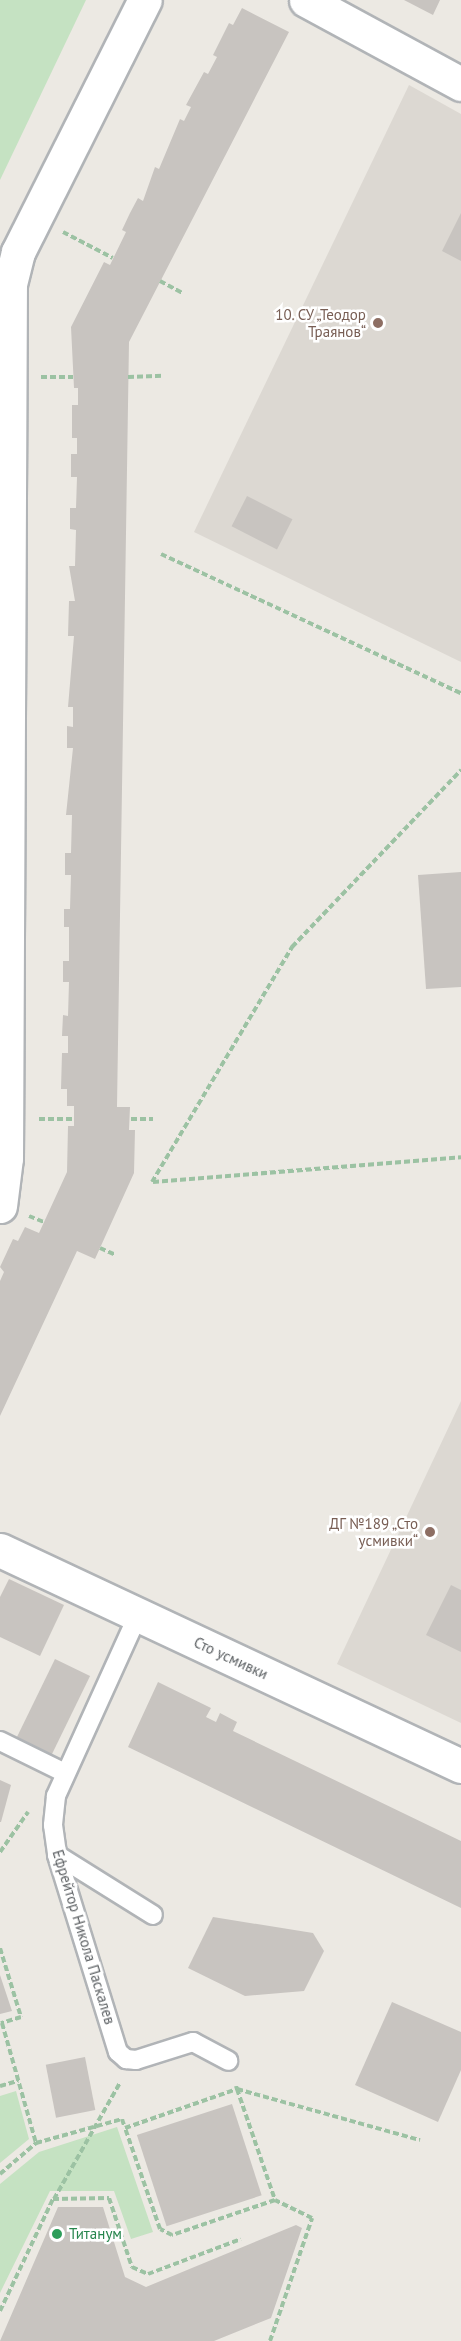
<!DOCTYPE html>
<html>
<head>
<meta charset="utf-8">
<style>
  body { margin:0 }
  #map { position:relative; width:461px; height:2341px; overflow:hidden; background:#ece9e3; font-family:"PT Sans",sans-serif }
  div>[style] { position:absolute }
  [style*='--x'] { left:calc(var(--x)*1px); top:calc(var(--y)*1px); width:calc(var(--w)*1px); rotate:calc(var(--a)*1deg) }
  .education>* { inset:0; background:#dcd8d2 }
  .green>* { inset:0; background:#c5e2c2 }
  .building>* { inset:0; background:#c8c4c0; transform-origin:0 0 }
  .path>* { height:4px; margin-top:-2px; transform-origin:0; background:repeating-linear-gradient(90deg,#9cc2a3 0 6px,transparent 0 9px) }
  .roads { filter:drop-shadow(2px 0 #b1b4b7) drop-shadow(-2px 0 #b1b4b7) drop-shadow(0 2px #b1b4b7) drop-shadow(0 -2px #b1b4b7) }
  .service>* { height:18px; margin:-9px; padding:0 9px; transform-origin:9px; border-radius:9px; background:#fff }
  .minor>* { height:33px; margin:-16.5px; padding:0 16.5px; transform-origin:16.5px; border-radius:16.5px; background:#fff }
  .dots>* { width:16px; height:16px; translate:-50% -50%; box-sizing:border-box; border:3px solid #fff; border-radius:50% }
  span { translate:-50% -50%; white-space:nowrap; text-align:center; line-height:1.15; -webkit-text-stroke:5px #fff; paint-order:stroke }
  .education-label { font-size:15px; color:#785e54 }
  .right { translate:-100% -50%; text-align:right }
  .street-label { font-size:15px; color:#5b5f62 }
  .leisure-label { font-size:15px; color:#27864d }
  .left { translate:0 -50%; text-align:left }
</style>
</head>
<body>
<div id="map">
  <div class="education">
    <i style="clip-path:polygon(409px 85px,461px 114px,461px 662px,194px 532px)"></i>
    <i style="clip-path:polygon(461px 1401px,461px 1723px,337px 1664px)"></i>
  </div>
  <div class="green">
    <i style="clip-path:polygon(0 0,86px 0,0 180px)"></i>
    <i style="clip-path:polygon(16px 2091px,29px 2139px,0 2163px,0 2096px)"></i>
    <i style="clip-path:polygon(117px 2127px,153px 2232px,131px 2239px,114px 2191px,50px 2191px,0 2293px,0 2184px,39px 2152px)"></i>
  </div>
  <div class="building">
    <i style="clip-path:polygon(404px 0,440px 0,433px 15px)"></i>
    <i style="clip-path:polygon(242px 8px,289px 32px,129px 342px,117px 1107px,130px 1107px,129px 1130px,135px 1130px,134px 1173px,95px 1259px,77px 1251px,0 1416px,0 1281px,4px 1272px,0 1267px,13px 1239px,18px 1241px,25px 1227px,39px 1233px,67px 1172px,68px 1126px,74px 1126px,74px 1106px,67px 1106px,67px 1089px,61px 1089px,62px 1053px,68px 1053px,68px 1036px,62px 1036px,63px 1015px,68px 1016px,69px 982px,63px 982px,63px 961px,69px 961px,69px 927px,64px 927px,64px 909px,70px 909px,71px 875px,65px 875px,65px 853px,71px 853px,72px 815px,66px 815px,73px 748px,67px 748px,67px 726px,73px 727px,73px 707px,68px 707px,74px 636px,68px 636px,69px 601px,75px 601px,69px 566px,75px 566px,76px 530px,70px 529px,70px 508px,76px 508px,77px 477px,71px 477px,71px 454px,77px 454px,77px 438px,72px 438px,72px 405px,78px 405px,78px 388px,74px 388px,71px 327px,104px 262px,110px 265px,126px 232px,122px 230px,130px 213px,138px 198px,143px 201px,155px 167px,159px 169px,180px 119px,184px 121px,191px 107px,186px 105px,204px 72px,208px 74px,217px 57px,213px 55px,229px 23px,233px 25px)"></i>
    <i style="clip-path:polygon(461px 213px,461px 261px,442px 251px)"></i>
    <i style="left:247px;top:496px;width:51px;height:34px;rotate:27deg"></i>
    <i style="clip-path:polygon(461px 872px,461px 987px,426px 989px,418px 875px)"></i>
    <i style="clip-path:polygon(9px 1579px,64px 1605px,40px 1656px,0 1637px,0 1597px)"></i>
    <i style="clip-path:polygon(451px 1585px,461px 1590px,461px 1652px,426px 1635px)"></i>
    <i style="left:55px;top:1659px;width:39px;height:89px;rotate:26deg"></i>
    <i style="clip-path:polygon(158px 1682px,211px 1708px,206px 1717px,216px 1722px,220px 1713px,237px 1722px,233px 1731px,461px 1841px,461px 1908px,128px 1747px)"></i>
    <i style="clip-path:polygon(0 1780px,11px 1785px,1px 1822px,0 1822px)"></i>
    <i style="clip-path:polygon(213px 1917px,313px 1933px,324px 1951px,304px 1991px,245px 1996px,188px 1968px)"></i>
    <i style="clip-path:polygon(0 1975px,12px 2011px,0 2014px)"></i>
    <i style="clip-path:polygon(392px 2002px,461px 2032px,461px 2070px,438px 2122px,355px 2085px)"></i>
    <i style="left:85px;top:2057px;width:54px;height:40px;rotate:79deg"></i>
    <i style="left:232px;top:2104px;width:96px;height:100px;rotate:72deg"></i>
    <i style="clip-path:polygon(58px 2207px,103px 2207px,125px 2277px,146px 2287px,296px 2225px,302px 2228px,271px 2318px,214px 2341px,0 2341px)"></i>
  </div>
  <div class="path">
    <i style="--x:63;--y:232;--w:56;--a:27.5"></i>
    <i style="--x:160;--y:281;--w:26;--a:28"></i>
    <i style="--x:41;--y:377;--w:32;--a:0"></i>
    <i style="--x:128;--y:377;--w:35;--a:-2"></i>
    <i style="--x:161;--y:554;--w:331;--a:24.9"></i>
    <i style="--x:39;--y:1119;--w:35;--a:0"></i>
    <i style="--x:131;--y:1119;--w:22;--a:0"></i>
    <i style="--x:152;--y:1182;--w:274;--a:-59.2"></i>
    <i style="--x:292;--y:947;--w:245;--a:-46.3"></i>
    <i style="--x:153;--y:1182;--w:309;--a:-4.6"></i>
    <i style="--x:29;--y:1216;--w:16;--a:22"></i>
    <i style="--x:100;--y:1248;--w:17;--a:24"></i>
    <i style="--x:0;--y:1852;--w:49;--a:-55"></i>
    <i style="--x:0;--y:1948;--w:72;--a:73.1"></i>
    <i style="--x:21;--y:2017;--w:21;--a:163"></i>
    <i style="--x:2;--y:2023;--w:125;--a:74.2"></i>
    <i style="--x:0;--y:2086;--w:19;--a:-16"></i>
    <i style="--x:236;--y:2086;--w:3;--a:72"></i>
    <i style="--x:237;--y:2089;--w:117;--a:71.1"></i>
    <i style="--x:275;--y:2200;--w:109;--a:161.2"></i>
    <i style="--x:172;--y:2235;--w:13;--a:-153"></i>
    <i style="--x:160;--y:2229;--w:107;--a:-109.1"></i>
    <i style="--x:125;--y:2128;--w:119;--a:-19.2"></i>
    <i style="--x:237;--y:2089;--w:190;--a:15.6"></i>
    <i style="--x:0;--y:2174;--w:48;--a:-40.7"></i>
    <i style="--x:36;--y:2143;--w:89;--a:-15.6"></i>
    <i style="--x:122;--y:2119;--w:9;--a:72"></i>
    <i style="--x:54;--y:2199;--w:133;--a:-60.4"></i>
    <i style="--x:0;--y:2311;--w:124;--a:-64.7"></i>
    <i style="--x:53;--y:2199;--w:56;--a:-1"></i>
    <i style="--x:109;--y:2198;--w:73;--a:71.6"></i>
    <i style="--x:132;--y:2267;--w:17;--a:24"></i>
    <i style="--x:148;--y:2274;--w:99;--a:-20.6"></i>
    <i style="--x:270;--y:2341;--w:130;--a:-71.1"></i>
    <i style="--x:312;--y:2218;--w:41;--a:-154.1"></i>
  </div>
  <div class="roads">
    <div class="service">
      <i style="--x:138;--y:1615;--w:199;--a:114.4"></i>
      <i style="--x:56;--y:1796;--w:29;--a:96"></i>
      <i style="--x:53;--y:1825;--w:30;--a:82"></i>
      <i style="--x:57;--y:1855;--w:206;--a:72.8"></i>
      <i style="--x:118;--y:2052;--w:11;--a:41"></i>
      <i style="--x:126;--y:2059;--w:10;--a:6"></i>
      <i style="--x:136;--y:2060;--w:60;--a:-17.5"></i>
      <i style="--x:193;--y:2042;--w:40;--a:28"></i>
      <i style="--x:0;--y:1741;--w:72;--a:26.2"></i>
      <i style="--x:57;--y:1855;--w:113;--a:32"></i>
    </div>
    <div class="minor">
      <i style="--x:306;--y:0;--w:176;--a:28.5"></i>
      <i style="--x:0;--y:1206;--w:48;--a:-82.9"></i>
      <i style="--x:6;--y:1158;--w:874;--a:-89.74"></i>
      <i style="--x:10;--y:284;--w:33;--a:-76"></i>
      <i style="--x:18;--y:252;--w:282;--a:-63.3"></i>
      <i style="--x:0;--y:1550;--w:509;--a:25.11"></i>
    </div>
  </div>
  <div class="dots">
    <i style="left:378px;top:323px;background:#8d6e63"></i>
    <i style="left:430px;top:1532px;background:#8d6e63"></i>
    <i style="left:57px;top:2234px;background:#2e9e5b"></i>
  </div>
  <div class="education-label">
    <span class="right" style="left:366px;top:323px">10. СУ „Теодор<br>Траянов“</span>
    <span class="right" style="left:418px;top:1532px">ДГ №189 „Сто<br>усмивки“</span>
  </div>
  <div class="street-label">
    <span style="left:231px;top:1658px;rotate:25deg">Сто усмивки</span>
    <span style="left:84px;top:1937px;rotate:73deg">Ефрейтор Никола Паскалев</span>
  </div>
  <div class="leisure-label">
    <span class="left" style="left:69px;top:2234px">Титанум</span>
  </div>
</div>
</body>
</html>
